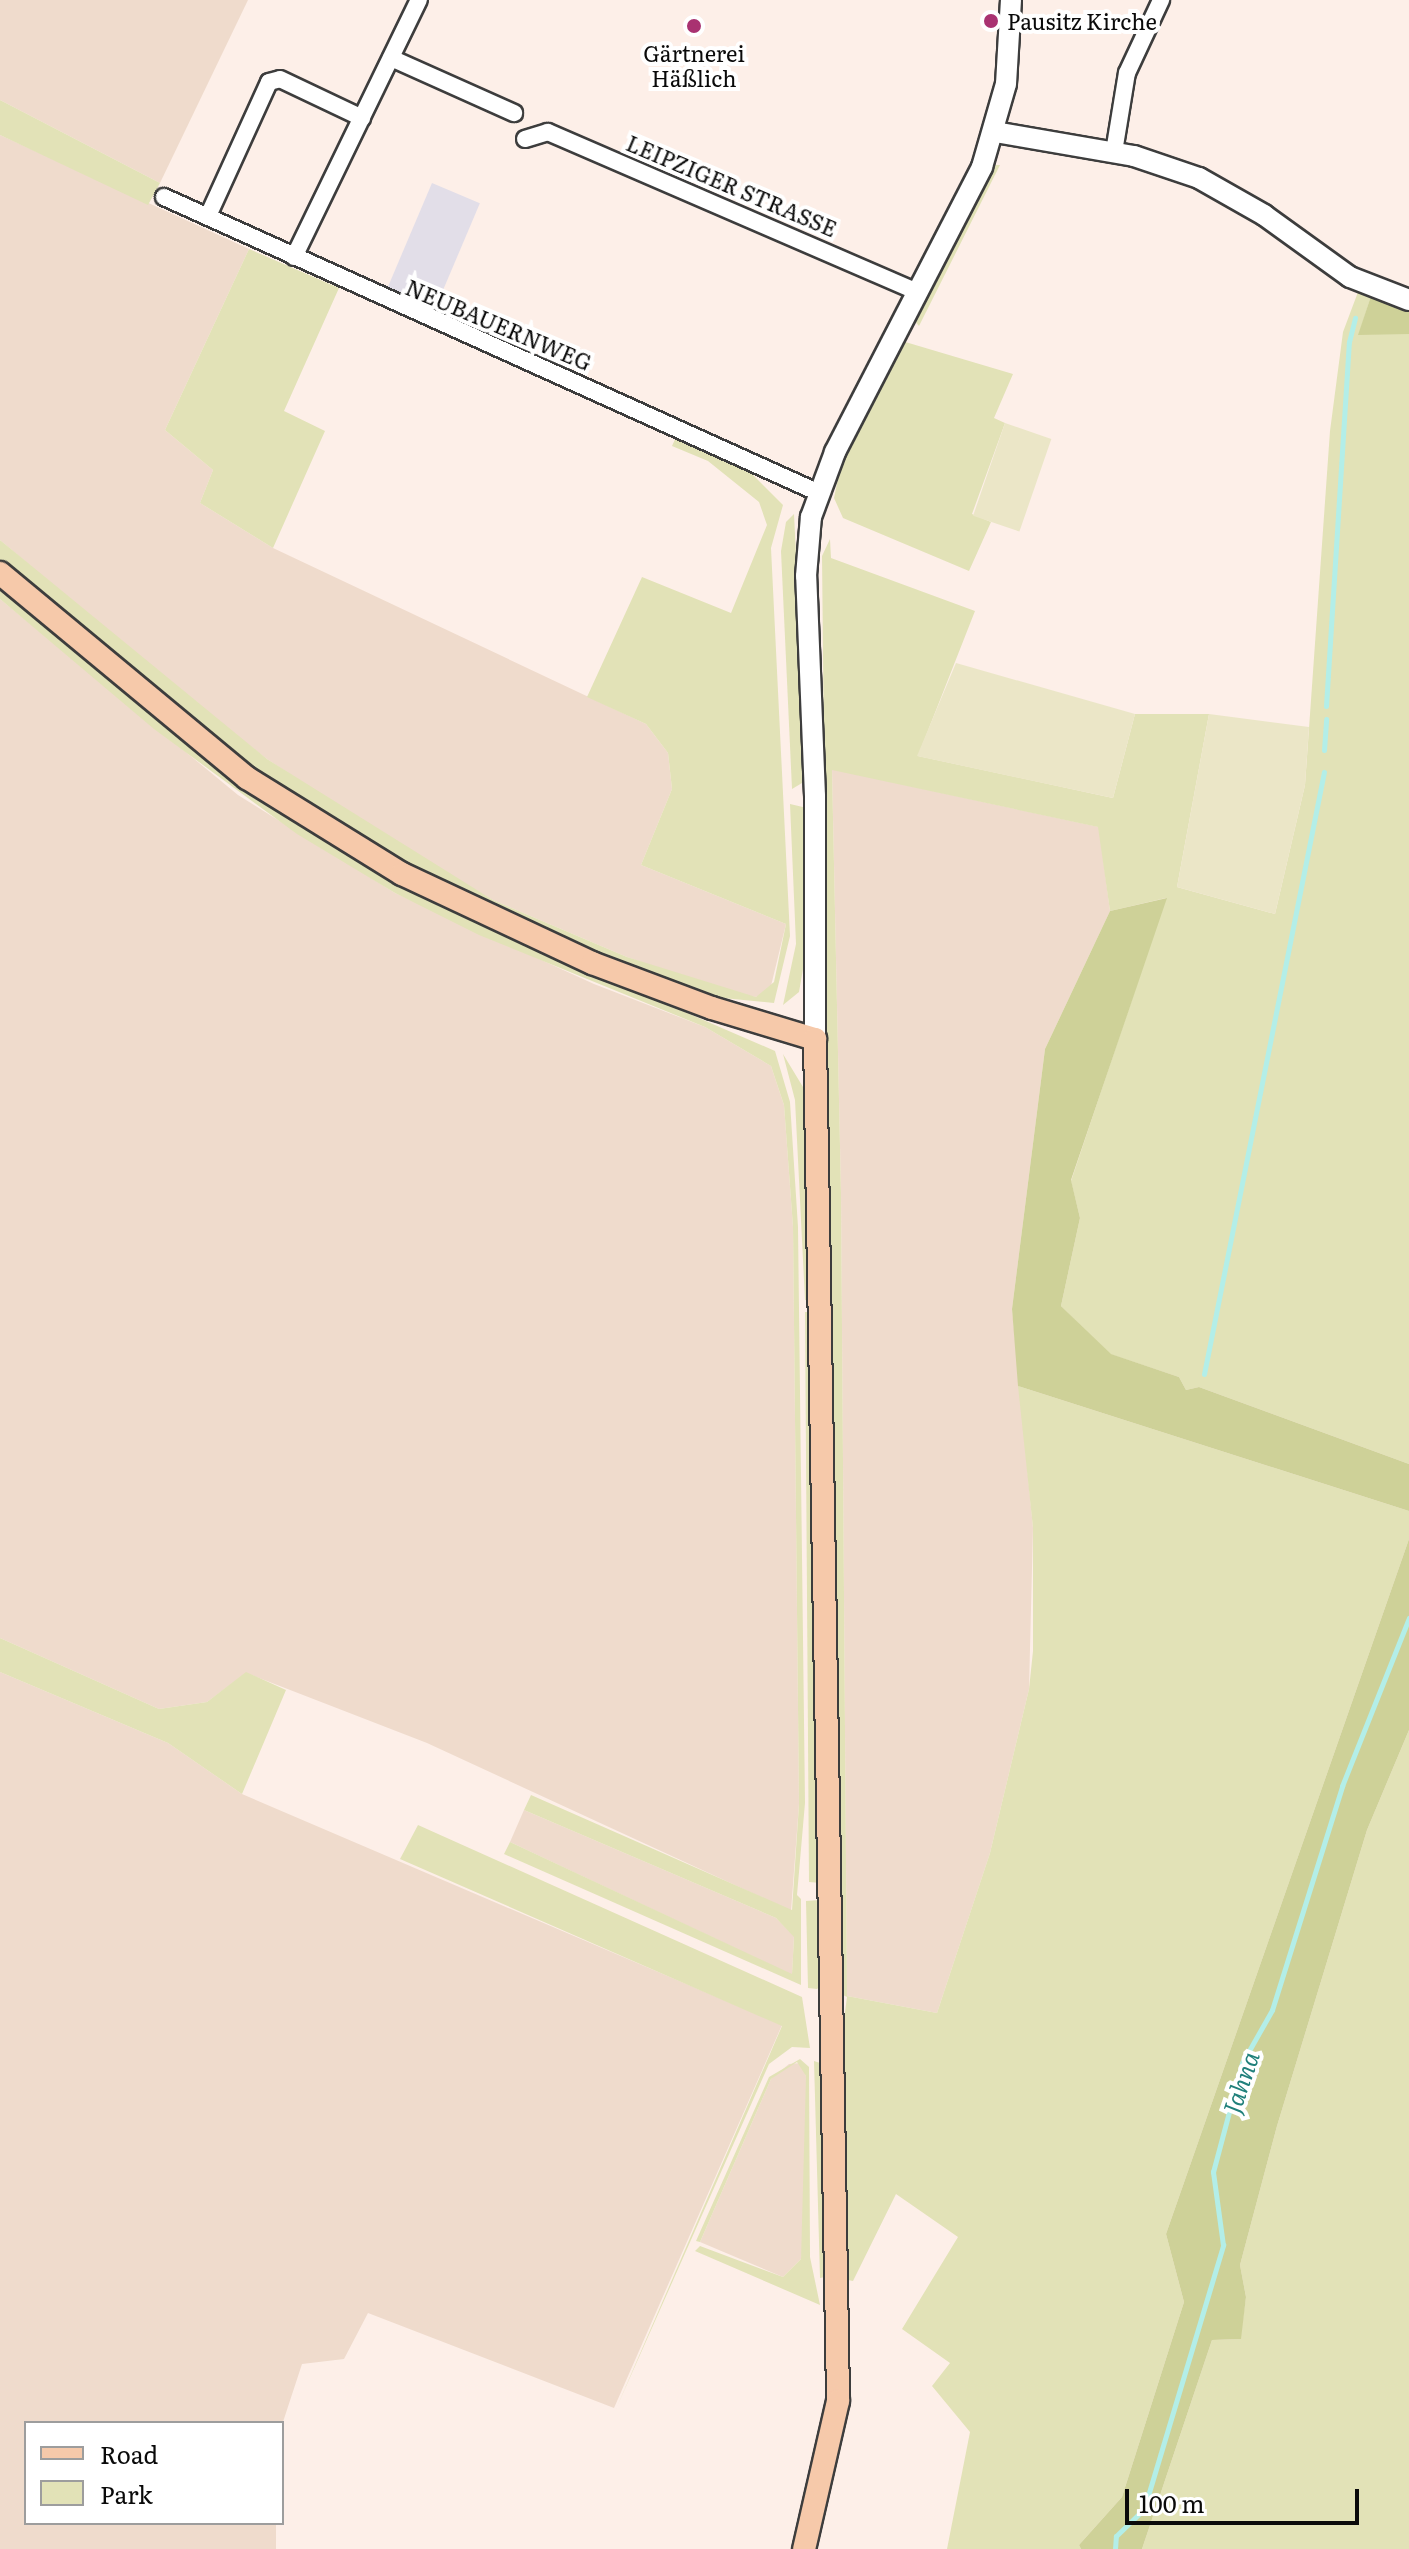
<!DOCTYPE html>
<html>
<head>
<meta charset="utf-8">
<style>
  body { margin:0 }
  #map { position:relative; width:1409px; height:2549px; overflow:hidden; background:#fdefe8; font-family:Literata,serif }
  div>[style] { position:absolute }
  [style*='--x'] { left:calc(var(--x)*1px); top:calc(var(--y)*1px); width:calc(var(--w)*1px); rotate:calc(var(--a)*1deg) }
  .industrial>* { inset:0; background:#e2dee8; transform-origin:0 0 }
  .farmland>* { inset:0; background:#efdbcc }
  .green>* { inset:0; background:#e2e2b7 }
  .forest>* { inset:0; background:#ced198 }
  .pitch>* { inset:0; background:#ebe6c7; transform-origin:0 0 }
  .stream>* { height:5px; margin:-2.5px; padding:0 2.5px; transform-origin:2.5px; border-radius:2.5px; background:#b3eee8 }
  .roads { filter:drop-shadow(2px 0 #3d3d3d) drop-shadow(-2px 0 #3d3d3d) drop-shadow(0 2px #3d3d3d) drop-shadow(0 -2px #3d3d3d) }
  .minor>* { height:16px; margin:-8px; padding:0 8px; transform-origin:8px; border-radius:8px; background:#fff }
  .tertiary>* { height:20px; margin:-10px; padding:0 10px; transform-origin:10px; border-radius:10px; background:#fff }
  .secondary>* { height:22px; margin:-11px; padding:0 11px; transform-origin:11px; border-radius:11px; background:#f6c9aa }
  .dots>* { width:22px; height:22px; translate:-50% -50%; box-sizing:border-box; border:4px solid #fff; border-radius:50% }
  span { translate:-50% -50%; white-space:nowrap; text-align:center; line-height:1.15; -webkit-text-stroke:8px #fff; paint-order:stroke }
  .poi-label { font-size:22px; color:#0a0a0a }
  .left { translate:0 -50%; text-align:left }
  .street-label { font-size:22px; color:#0a0a0a }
  .water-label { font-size:24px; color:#20807b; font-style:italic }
  .legend { position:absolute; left:24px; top:2421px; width:260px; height:104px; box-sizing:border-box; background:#fff; border:2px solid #9d9d9d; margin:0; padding:10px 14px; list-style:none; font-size:24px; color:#0a0a0a }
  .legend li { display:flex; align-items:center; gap:16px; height:40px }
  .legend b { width:40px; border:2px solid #9d9d9d }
  .scale { position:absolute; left:1125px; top:2489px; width:234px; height:36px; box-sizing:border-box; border:4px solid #0a0a0a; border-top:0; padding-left:10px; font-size:24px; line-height:28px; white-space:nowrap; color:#0a0a0a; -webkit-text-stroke:6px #fff; paint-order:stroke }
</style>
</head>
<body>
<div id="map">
  <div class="industrial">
    <i style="left:432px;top:183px;width:52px;height:114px;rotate:23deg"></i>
  </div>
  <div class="farmland">
    <i style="clip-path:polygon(0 0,248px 0,160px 183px,0 100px)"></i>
    <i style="clip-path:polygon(0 135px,249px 249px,165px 430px,213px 470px,200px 503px,273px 548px,646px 724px,668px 753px,672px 789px,641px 865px,786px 924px,770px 990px,756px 997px,726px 991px,627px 957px,493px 900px,397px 844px,267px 759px,182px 694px,0 540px)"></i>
    <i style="clip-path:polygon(0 599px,238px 795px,395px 893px,594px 984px,705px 1027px,771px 1066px,784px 1105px,793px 1227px,799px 1804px,791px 1911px,427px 1743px,246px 1673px,207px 1702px,159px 1709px,0 1638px)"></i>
    <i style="clip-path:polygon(832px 769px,1099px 827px,1110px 911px,1045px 1049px,1012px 1309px,1033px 1528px,1029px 1689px,990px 1853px,937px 2013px,847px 1996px,841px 1193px)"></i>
    <i style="clip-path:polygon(0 1672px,168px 1743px,242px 1794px,782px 2025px,614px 2408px,368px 2313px,344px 2359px,302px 2364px,282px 2425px,26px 2423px,26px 2523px,276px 2523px,276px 2549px,0 2549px)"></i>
    <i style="clip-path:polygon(524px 1810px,776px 1918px,794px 1936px,792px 1975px,510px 1842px)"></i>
    <i style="clip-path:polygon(801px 2063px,806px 2076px,806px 2225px,801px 2259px,783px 2277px,700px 2242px,771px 2079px,789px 2064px)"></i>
  </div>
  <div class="green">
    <i style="clip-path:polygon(0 100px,160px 183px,148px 205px,0 135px)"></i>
    <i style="clip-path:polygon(993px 165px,1000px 165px,919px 326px,913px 319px)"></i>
    <i style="clip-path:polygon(249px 249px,339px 288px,284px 411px,325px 431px,273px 548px,200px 503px,213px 470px,165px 430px)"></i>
    <i style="clip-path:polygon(1358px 292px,1371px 296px,1359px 334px,1409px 334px,1409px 1464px,1199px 1387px,1186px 1390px,1179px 1377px,1110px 1354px,1061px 1306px,1080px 1218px,1071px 1181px,1166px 898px,1110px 911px,1098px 827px,832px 770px,841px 1193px,847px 1996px,937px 2013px,990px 1853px,1029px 1689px,1033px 1651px,1033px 1528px,1018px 1386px,1409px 1511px,1409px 1539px,1166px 2234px,1184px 2302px,1122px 2497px,1079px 2545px,1081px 2549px,947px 2549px,970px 2432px,932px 2386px,950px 2363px,902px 2329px,958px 2237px,896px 2194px,853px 2281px,843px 2279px,838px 2064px,847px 1997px,841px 1994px,831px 1431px,822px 556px,830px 539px,831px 558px,975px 611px,918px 756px,1113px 798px,1135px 714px,1209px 714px,1177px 887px,1275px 914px,1305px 785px,1330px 431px,1343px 332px)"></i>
    <i style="clip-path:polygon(902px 341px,1013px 374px,994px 418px,1005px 423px,972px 514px,991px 522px,969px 571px,843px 518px,834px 498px,841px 464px)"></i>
    <i style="clip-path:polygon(677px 435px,746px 468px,783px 505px,771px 548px,790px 936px,774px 1003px,723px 998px,605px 958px,408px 866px,255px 771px,0 562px,0 540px,267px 759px,493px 900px,627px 957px,756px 997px,774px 982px,786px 924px,641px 865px,672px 789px,668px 753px,646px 724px,587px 697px,642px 577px,731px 613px,767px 525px,759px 502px,708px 461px,672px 446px)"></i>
    <i style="clip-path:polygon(794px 514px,807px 780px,792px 789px,781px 551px,786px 522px)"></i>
    <i style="clip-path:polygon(0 586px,161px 720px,401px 883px,484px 925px,775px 1051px,790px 1102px,798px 1227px,805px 1803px,797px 1895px,801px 1899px,801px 1985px,504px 1854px,510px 1842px,792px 1974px,794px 1937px,776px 1918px,524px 1810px,531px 1795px,792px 1910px,799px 1804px,793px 1227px,784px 1105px,771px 1066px,705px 1027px,479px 935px,395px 893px,297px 834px,154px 729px,0 599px)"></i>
    <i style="clip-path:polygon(790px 804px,807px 808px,806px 952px,799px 992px,783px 1005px,796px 944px)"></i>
    <i style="clip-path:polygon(783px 1054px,803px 1087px,814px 1301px,805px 1300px,795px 1100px)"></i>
    <i style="clip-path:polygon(805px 1312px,814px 1312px,821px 1883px,809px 1882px)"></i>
    <i style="clip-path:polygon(0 1638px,159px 1709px,207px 1702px,246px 1672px,286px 1690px,242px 1794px,168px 1743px,0 1672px)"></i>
    <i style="clip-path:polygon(1409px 1730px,1409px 2549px,1142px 2549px,1212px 2340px,1240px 2339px,1246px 2297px,1240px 2265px,1277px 2126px,1367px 1830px)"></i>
    <i style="clip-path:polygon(418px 1825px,802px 1997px,810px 2048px,792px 2047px,769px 2064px,616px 2409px,782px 2026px,400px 1859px)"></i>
    <i style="clip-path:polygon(820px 1900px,822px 1985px,817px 1989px,808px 1988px,806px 1901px)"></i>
    <i style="clip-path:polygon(800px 2059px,809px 2067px,810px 2257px,820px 2305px,695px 2251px,700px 2246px,783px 2277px,801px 2259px,806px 2076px,797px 2062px,771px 2079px,700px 2242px,696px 2241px,769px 2077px)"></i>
    <i style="clip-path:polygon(814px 2061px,823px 2064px,825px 2277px,820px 2278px)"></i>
  </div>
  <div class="forest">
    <i style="clip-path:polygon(1371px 296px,1409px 308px,1409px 334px,1358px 335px)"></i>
    <i style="clip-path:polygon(1167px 898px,1071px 1180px,1080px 1218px,1061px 1306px,1111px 1354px,1179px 1377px,1186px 1390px,1199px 1387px,1409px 1464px,1409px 1511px,1018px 1386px,1012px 1309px,1045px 1049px,1110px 911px)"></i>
    <i style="clip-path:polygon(1409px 1539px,1409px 1730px,1367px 1830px,1277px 2126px,1240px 2265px,1246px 2297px,1241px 2339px,1212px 2340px,1142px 2549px,1081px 2549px,1079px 2545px,1122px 2497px,1184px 2302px,1166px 2234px)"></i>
  </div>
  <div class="pitch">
    <i style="left:1005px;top:423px;width:49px;height:98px;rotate:19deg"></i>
    <i style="clip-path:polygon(956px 663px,1135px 714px,1113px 798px,917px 756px)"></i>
    <i style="clip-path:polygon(1209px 714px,1309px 727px,1305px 785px,1275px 914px,1177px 887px)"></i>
  </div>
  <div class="stream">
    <i style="--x:1326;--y:706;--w:365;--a:-86.4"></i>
    <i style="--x:1349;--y:342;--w:25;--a:-76"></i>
    <i style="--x:1324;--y:750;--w:31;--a:-86"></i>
    <i style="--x:1204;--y:1374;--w:614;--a:-78.73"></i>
    <i style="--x:1115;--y:2549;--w:13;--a:-86"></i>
    <i style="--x:1116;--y:2536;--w:39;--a:-44"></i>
    <i style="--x:1144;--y:2509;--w:276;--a:-73.3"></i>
    <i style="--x:1223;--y:2245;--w:74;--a:-97.8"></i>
    <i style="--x:1213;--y:2172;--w:113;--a:-75.1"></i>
    <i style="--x:1242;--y:2063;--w:61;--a:-60.5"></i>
    <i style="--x:1272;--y:2010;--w:235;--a:-72.6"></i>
    <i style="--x:1342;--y:1786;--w:181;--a:-68.3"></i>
  </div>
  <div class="roads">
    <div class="minor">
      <i style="--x:391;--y:58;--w:135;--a:24.1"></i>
      <i style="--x:525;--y:139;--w:24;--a:-17"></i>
      <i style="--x:548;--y:132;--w:403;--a:23.4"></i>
      <i style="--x:1114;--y:152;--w:80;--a:-80.7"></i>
      <i style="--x:1127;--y:73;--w:81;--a:-65"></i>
      <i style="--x:164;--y:197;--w:717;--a:24.31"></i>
      <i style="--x:208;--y:216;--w:147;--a:-65.5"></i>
      <i style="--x:269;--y:82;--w:11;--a:-15"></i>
      <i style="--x:280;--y:79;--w:91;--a:25.4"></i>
      <i style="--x:294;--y:257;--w:286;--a:-64.1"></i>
    </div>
    <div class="tertiary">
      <i style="--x:995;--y:132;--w:141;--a:9.8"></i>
      <i style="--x:1134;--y:156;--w:69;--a:18.7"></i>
      <i style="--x:1199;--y:178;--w:75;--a:29.6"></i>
      <i style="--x:1264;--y:215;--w:106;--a:35.8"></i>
      <i style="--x:1350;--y:277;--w:63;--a:21.3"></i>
      <i style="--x:815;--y:1039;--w:243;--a:-90"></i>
      <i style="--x:815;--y:796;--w:220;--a:-92.3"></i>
      <i style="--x:806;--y:576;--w:59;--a:-85.2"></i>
      <i style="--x:811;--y:517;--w:69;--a:-69.7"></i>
      <i style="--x:835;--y:452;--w:321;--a:-62.7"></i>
      <i style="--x:982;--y:167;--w:86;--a:-73.9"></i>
      <i style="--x:1006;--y:84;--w:84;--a:-86.6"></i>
    </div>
    <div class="secondary">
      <i style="--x:0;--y:573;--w:321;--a:39.7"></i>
      <i style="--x:247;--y:778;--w:182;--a:31.8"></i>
      <i style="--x:402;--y:874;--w:210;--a:25.1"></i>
      <i style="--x:592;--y:963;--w:128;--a:20.6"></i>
      <i style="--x:712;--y:1008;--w:108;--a:16.8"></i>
      <i style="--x:815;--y:1039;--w:1362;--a:89.03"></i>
      <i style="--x:838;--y:2401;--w:152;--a:102.9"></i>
    </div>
  </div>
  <div class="dots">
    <i style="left:991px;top:21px;background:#a93271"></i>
    <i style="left:694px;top:26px;background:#a93271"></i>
  </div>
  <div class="poi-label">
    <span class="left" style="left:1007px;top:21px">Pausitz Kirche</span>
    <span style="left:694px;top:65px">Gärtnerei<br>Häßlich</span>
  </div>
  <div class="street-label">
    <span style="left:732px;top:185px;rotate:23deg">LEIPZIGER STRASSE</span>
    <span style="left:499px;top:324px;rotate:23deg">NEUBAUERNWEG</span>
  </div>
  <div class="water-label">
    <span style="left:1240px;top:2082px;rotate:-71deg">Jahna</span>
  </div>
  <ul class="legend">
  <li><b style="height:10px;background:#f6c9aa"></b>Road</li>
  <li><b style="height:22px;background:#e2e2b7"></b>Park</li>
  </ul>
  <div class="scale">100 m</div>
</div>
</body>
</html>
